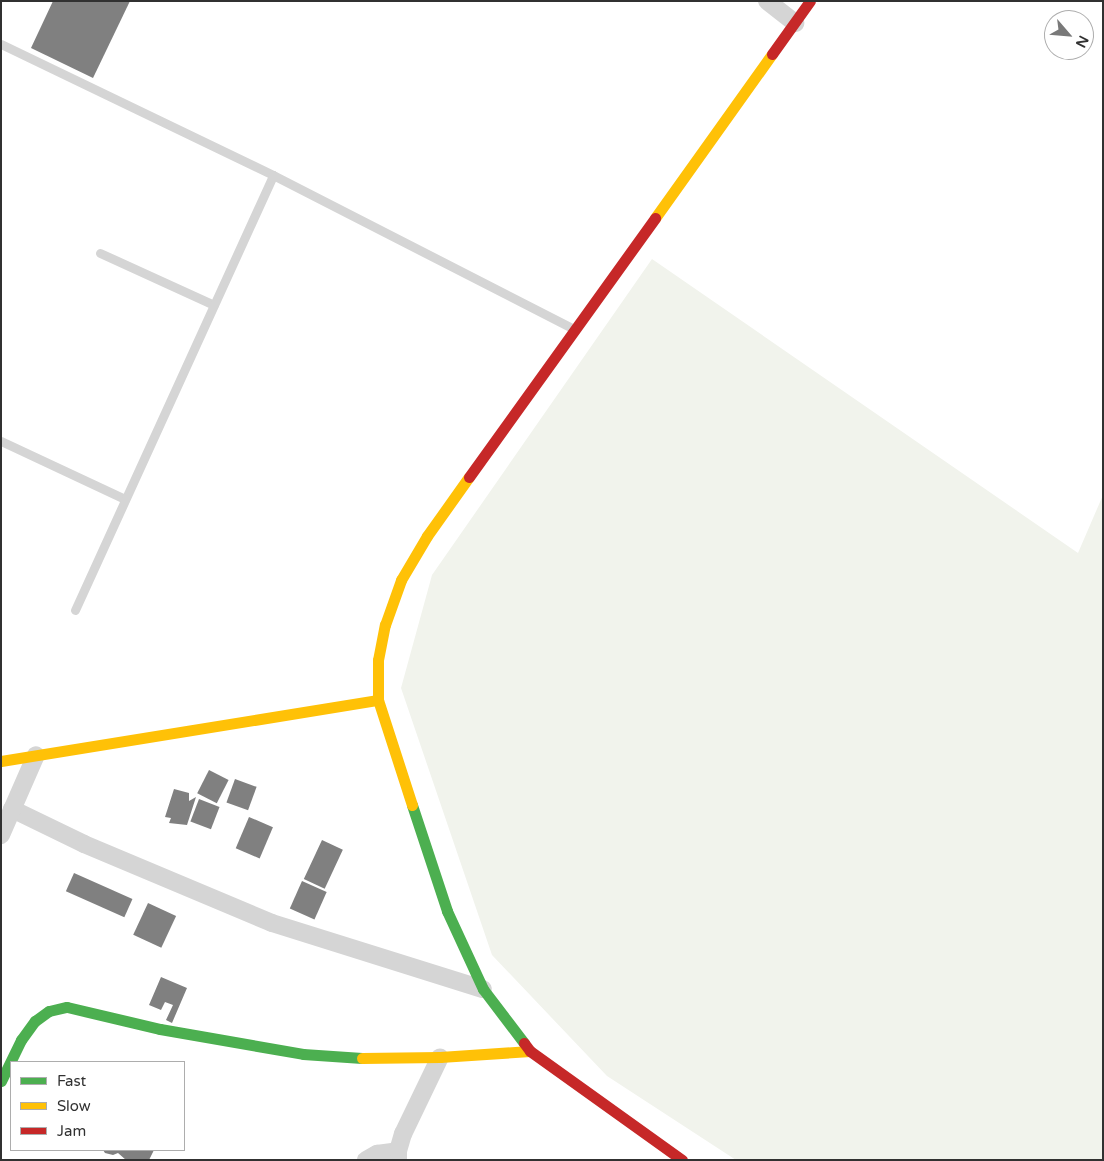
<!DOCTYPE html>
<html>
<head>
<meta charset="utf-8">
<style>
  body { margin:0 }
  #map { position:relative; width:1104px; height:1161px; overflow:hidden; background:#fff; font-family:"Varela Round",sans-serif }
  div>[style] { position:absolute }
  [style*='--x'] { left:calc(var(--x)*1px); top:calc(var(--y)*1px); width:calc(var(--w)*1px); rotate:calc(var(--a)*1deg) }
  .green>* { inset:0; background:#f1f3ec }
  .building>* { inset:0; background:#808080; transform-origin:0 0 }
  .lane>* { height:9px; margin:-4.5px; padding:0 4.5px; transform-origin:4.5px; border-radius:4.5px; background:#d5d5d5 }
  .street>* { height:18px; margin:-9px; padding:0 9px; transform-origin:9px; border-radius:9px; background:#d5d5d5 }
  .fast>* { height:11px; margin:-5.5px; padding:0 5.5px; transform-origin:5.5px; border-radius:5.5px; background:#4caf50 }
  .slow>* { height:11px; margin:-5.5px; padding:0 5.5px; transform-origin:5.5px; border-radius:5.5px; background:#ffc107 }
  .jam>* { height:11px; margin:-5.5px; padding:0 5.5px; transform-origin:5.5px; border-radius:5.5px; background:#c62828 }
  span { translate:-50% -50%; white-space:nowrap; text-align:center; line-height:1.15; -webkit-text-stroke:5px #fff; paint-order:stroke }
  .frame { position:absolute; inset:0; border:2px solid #313131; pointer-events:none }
  .legend { position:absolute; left:10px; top:1061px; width:175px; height:90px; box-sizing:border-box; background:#fff; border:1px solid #adadad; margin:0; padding:6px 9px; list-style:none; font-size:15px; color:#313131 }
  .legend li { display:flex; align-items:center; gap:10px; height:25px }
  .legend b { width:25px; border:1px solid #adadad }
  .north { position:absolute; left:1044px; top:10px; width:50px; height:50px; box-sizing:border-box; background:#fff; border:1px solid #adadad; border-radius:50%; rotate:117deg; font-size:14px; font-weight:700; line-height:20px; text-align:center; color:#313131 }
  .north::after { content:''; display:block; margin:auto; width:18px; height:22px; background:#797979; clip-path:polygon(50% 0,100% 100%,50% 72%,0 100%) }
</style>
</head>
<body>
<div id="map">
  <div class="green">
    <i style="clip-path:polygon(652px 259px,1078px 553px,1103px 495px,1103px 1160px,736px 1160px,607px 1076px,492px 955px,401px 688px,432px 575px)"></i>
  </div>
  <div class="building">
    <i style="clip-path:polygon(53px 1px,130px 1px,93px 78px,31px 48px)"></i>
    <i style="left:209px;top:770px;width:22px;height:26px;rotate:27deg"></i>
    <i style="left:235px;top:779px;width:23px;height:25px;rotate:20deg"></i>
    <i style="clip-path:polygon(174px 789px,189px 793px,189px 801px,196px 797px,187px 825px,169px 823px,171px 818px,165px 817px)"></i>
    <i style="left:199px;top:799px;width:22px;height:24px;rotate:21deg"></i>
    <i style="left:249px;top:817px;width:26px;height:34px;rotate:23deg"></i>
    <i style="left:322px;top:840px;width:23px;height:43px;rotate:25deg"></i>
    <i style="left:74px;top:873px;width:64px;height:20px;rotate:24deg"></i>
    <i style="left:302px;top:881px;width:27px;height:30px;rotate:24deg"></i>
    <i style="left:148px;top:903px;width:31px;height:35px;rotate:25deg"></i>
    <i style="clip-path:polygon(161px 977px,187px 988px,172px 1023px,166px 1020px,173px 1005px,165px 1002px,161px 1010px,149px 1005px)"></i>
    <i style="clip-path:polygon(103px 1150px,154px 1150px,149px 1160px,126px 1160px,118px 1153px,113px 1155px,105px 1153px)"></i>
  </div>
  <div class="lane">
    <i style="--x:1;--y:44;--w:302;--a:25.7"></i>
    <i style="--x:273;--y:175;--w:338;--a:27.1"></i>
    <i style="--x:100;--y:253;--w:125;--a:24.5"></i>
    <i style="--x:1;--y:441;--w:137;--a:25.1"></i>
    <i style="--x:75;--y:610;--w:478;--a:-65.5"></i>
  </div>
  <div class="street">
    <i style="--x:767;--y:1;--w:36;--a:38"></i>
    <i style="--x:12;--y:809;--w:80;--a:25.9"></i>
    <i style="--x:84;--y:844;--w:204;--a:22.8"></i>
    <i style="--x:272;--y:923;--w:221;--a:17.4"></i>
    <i style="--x:1;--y:835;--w:87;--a:-66.4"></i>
    <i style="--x:366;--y:1160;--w:13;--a:-29"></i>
    <i style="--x:377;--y:1154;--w:21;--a:-8"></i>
    <i style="--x:398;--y:1160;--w:9;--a:-90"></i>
    <i style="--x:398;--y:1151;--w:18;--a:-74"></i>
    <i style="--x:403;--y:1134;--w:85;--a:-64.3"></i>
  </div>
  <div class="fast">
    <i style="--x:412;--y:805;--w:112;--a:71.7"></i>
    <i style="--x:447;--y:911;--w:86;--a:65.2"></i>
    <i style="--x:483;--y:989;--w:68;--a:52.8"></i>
    <i style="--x:1;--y:1081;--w:46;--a:-64"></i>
    <i style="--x:21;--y:1040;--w:24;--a:-54"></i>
    <i style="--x:35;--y:1021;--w:17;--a:-36"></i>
    <i style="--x:49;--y:1011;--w:18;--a:-13"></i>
    <i style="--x:67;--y:1007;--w:96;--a:13.3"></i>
    <i style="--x:160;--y:1029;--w:145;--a:9.9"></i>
    <i style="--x:303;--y:1054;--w:59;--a:3.9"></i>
  </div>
  <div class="slow">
    <i style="--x:655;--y:218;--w:201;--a:-54.5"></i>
    <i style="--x:1;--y:761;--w:382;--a:-9.2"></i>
    <i style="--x:412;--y:805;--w:110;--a:-107.9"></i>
    <i style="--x:378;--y:700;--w:40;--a:-90"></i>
    <i style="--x:378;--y:660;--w:36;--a:-79"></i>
    <i style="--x:385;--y:625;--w:48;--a:-70.4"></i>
    <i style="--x:401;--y:580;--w:51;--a:-59.4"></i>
    <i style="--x:427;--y:536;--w:72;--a:-54.6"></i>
    <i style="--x:362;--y:1058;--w:78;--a:-0.7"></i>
    <i style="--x:440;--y:1057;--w:90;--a:-3.8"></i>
  </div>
  <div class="jam">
    <i style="--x:772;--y:54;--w:65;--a:-54.4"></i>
    <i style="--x:469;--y:477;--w:319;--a:-54.3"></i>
    <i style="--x:524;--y:1043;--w:10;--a:53"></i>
    <i style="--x:530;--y:1051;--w:187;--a:35.6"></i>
  </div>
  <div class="frame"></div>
  <ul class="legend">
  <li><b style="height:6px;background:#4caf50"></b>Fast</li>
  <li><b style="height:6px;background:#ffc107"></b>Slow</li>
  <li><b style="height:6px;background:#c62828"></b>Jam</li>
  </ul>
  <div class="north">N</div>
</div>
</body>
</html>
